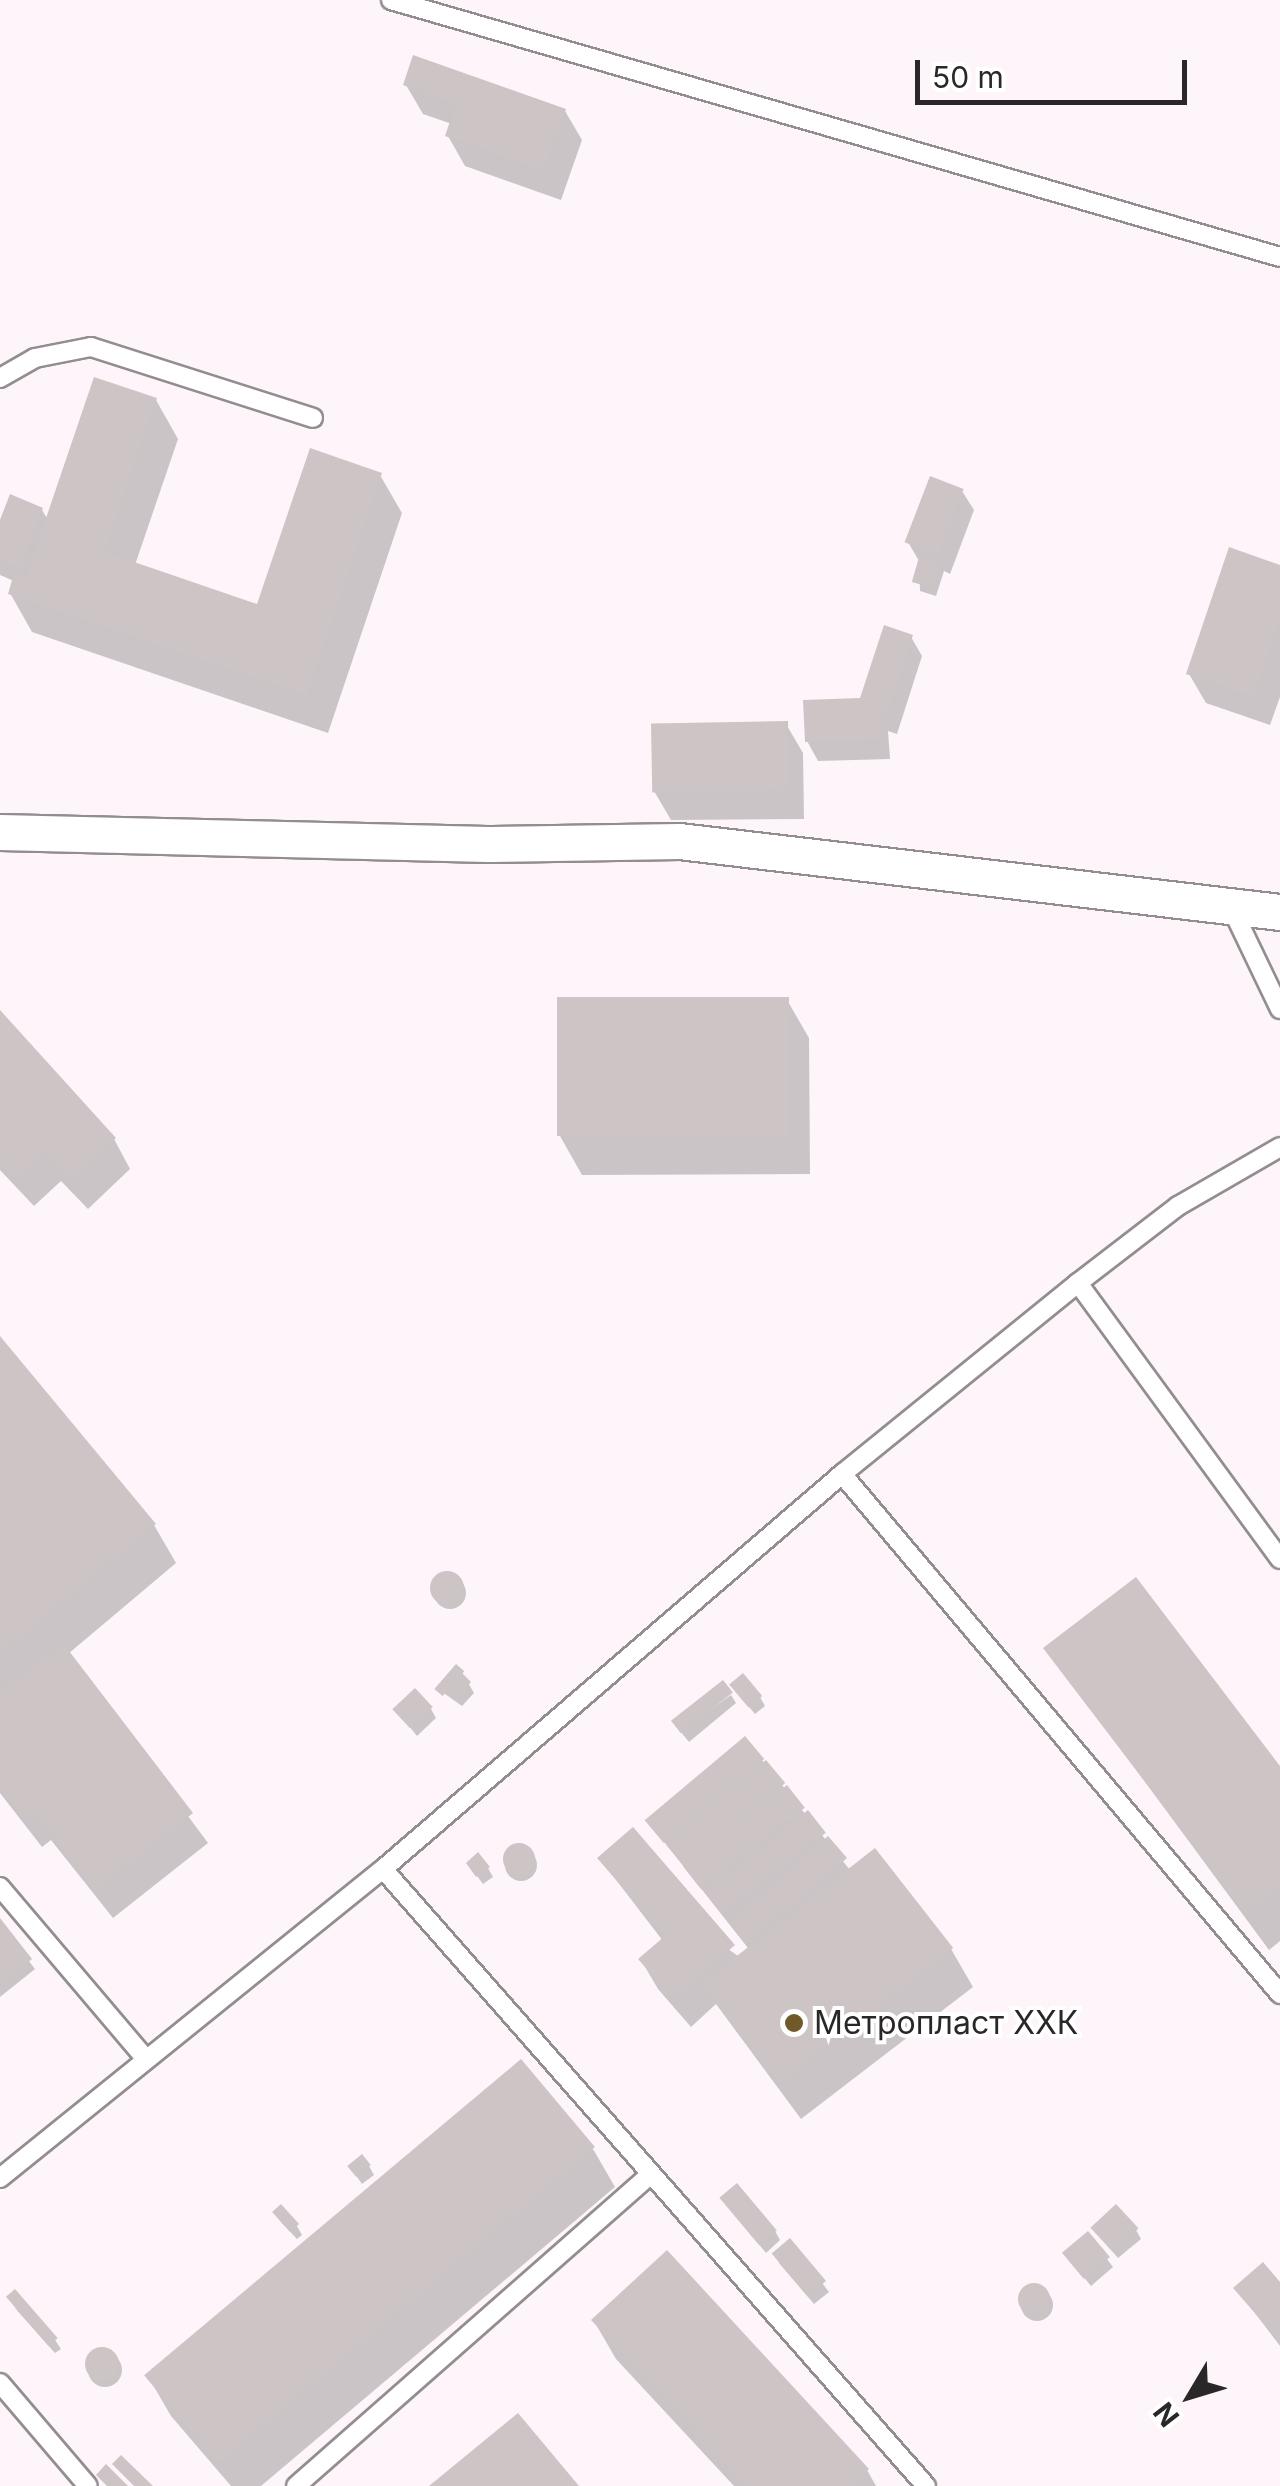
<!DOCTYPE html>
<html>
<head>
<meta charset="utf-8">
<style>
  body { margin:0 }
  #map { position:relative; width:1280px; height:2486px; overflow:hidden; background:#fdf5f9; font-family:Inter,sans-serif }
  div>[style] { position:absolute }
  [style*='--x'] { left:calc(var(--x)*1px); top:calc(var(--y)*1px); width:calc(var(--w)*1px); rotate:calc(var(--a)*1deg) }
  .shadow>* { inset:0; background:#0003 }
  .round { border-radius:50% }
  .building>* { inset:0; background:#ccc4c5; transform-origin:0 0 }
  .roads { filter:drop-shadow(2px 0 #948d90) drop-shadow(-2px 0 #948d90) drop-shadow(0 2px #948d90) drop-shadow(0 -2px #948d90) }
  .lane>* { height:18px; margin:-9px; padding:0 9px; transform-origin:9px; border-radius:9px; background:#fff }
  .street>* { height:35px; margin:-17.5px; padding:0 17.5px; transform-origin:17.5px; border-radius:17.5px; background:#fff }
  .dots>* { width:28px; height:28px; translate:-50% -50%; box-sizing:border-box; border:5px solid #fff; border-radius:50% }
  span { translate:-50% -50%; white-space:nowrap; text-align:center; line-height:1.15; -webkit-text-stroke:8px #fff; paint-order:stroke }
  .poi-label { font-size:32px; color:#2a2728 }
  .left { translate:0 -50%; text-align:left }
  .north { position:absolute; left:1140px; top:2346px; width:100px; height:100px; -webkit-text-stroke:8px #fff; paint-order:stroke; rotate:232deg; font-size:28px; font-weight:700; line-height:40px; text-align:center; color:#2a2728 }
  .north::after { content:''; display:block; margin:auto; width:35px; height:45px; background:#2a2728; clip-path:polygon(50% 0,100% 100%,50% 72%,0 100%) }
  .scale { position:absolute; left:915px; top:60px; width:272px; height:45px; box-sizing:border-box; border:5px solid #2a2728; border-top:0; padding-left:12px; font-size:30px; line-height:35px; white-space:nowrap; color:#2a2728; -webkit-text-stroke:8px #fff; paint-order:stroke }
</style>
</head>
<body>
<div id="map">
  <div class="shadow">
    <i style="clip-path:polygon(406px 85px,565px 111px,582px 140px,561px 200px,465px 166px,448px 136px,452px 124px,423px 114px)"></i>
    <i style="clip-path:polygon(156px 400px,178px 439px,135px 565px,259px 607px,380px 475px,402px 513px,328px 733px,32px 632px,10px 593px,14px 581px,0 575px,0 527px,42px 510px,48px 520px)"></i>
    <i style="clip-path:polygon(962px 491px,974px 510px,950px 574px,944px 571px,936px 596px,920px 591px,919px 561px,908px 542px)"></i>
    <i style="clip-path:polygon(1280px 567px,1280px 697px,1270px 725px,1206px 703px,1189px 674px)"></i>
    <i style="clip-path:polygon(911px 637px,922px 656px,897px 734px,888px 731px,890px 759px,818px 761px,807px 741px,862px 701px)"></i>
    <i style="clip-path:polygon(786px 724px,803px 753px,804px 819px,671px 820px,654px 791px)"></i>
    <i style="clip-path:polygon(787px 1000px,809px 1038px,810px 1174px,582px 1175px,560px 1136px)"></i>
    <i style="clip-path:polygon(0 1014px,114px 1139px,130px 1169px,88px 1209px,61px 1181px,34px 1206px,0 1170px)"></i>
    <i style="clip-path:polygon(0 1340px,154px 1525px,176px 1563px,68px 1654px,208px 1843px,113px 1918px,51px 1840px,42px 1847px,0 1793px)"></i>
    <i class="round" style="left:434px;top:1577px;width:32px;height:32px"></i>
    <i style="clip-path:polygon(1047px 1649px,1280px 1770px,1280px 1941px,1269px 1950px)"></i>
    <i style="clip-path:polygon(462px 1672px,474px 1693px,462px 1706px,438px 1689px)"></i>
    <i style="clip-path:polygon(738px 1694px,760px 1697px,765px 1706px,755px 1714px)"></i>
    <i style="clip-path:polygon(731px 1695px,736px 1703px,689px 1742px,680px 1731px)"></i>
    <i style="clip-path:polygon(431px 1709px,436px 1718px,417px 1736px,396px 1710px)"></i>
    <i style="clip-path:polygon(762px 1760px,850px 1870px,951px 1949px,973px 1987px,801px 2119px,716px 2004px,691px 2027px,658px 1989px,641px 1960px,663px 1941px,600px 1859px,738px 1956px,748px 1948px,647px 1820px)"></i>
    <i class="round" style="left:505px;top:1849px;width:32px;height:32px"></i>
    <i style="clip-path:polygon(488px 1868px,493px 1877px,483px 1884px,474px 1872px)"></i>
    <i style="clip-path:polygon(0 1923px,35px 1969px,0 1997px)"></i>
    <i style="clip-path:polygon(593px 2149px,615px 2187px,261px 2486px,231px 2486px,171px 2416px,149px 2378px)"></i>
    <i style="clip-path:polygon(369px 2166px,374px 2175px,362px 2184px,350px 2167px)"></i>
    <i style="clip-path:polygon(722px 2199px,775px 2231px,780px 2240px,766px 2253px)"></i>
    <i style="clip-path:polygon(280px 2221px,297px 2226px,302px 2235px,297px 2239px)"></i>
    <i style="clip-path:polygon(1136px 2230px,1141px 2239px,1118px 2258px,1099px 2236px)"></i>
    <i style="clip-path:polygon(1088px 2234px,1113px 2267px,1091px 2286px,1071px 2262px)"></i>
    <i style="clip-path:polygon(790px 2241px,829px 2292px,814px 2304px,779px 2263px)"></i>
    <i style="clip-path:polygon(1280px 2286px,1280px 2346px,1236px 2288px)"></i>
    <i class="round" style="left:1021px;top:2289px;width:32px;height:32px"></i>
    <i style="clip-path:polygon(14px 2307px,55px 2340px,61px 2349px,55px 2353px)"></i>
    <i style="clip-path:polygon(594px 2321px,867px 2470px,876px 2486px,734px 2486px,616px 2359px)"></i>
    <i class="round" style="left:88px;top:2353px;width:34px;height:34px"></i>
  </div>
  <div class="building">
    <i style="clip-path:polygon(413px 55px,566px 109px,544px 171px,445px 136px,456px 104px,403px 85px)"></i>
    <i style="clip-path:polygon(94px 377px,157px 398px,105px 552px,257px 604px,310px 448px,382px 473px,307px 696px,8px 594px,14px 573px,26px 577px)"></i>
    <i style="left:930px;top:476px;width:36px;height:71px;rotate:21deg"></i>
    <i style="clip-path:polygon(10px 494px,43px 508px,20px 569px,0 561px,0 520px)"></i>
    <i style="clip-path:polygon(1229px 547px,1280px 565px,1280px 619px,1254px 697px,1186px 674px)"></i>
    <i style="left:919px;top:557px;width:22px;height:26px;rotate:16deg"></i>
    <i style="clip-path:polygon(884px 625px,913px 635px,886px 716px,878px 713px,880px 740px,805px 742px,803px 700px,860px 698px)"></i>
    <i style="left:788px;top:721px;width:69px;height:137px;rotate:89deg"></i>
    <i style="left:789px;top:997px;width:139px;height:232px;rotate:90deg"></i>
    <i style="clip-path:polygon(0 1010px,116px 1138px,70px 1181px,42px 1153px,16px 1179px,0 1162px)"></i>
    <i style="clip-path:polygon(0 1336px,156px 1524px,0 1654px)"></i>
    <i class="round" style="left:430px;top:1571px;width:34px;height:34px"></i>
    <i style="clip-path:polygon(1136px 1577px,1280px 1766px,1280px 1886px,1245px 1913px,1043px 1648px)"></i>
    <i style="clip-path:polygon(63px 1643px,193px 1813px,95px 1891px,33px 1812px,24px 1819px,0 1789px,0 1693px)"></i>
    <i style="left:456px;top:1664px;width:11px;height:33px;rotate:41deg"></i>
    <i style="left:743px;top:1673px;width:30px;height:18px;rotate:50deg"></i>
    <i style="left:464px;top:1675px;width:10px;height:22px;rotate:45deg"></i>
    <i style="left:723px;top:1680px;width:16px;height:66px;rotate:52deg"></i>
    <i style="left:415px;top:1688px;width:26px;height:31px;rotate:47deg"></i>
    <i style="left:745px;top:1736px;width:30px;height:131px;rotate:50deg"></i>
    <i style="left:766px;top:1760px;width:30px;height:131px;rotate:50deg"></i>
    <i style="left:787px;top:1785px;width:29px;height:132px;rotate:52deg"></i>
    <i style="left:808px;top:1810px;width:29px;height:132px;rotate:52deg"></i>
    <i style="clip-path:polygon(633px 1827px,735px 1945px,673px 1999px,638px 1959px,665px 1936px,597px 1858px)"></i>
    <i style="left:828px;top:1836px;width:29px;height:132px;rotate:49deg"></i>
    <i class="round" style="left:503px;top:1843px;width:32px;height:32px"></i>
    <i style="left:875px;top:1848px;width:127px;height:220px;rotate:52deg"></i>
    <i style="clip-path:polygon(478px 1852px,490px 1867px,476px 1877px,466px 1863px)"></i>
    <i style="clip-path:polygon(0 1918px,32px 1959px,0 1984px)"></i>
    <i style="left:521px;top:2059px;width:115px;height:492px;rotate:50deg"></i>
    <i style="left:362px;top:2154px;width:14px;height:19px;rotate:51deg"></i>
    <i style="left:737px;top:2183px;width:62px;height:23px;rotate:50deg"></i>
    <i style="left:281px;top:2204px;width:27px;height:12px;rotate:48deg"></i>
    <i style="left:1116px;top:2204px;width:33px;height:35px;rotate:47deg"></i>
    <i style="left:1088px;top:2231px;width:34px;height:34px;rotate:50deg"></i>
    <i style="left:790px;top:2238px;width:56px;height:24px;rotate:50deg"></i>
    <i style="clip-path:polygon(667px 2250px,869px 2469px,851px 2486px,745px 2486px,591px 2320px)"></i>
    <i style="clip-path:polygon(1263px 2262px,1280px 2282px,1280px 2342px,1233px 2288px)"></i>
    <i class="round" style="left:1018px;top:2283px;width:32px;height:32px"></i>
    <i style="left:15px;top:2289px;width:65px;height:12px;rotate:49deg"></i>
    <i class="round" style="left:85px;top:2347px;width:34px;height:34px"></i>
    <i style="clip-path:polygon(518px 2413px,579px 2486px,429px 2486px)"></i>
    <i style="clip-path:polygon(121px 2455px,153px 2486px,134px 2486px,112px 2464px)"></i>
    <i style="clip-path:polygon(106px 2464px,128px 2486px,107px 2486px,96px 2475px)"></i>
  </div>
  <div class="roads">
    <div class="lane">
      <i style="--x:391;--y:0;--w:925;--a:16.12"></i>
      <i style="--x:0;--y:378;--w:40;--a:-29.7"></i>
      <i style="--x:35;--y:358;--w:57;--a:-11.1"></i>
      <i style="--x:91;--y:347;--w:233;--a:17.7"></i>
      <i style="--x:1232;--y:909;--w:111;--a:64.4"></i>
      <i style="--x:1078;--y:1283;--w:342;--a:53.8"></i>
      <i style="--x:842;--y:1474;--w:680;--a:49.89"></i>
      <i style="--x:383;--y:1869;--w:822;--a:48.65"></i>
      <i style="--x:0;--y:1887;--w:226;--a:49.7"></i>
      <i style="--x:0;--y:2178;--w:492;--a:-38.9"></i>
      <i style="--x:383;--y:1869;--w:606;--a:-40.71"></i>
      <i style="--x:842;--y:1474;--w:304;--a:-39"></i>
      <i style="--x:1078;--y:1283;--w:126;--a:-37.6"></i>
      <i style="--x:1178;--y:1206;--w:118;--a:-30"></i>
      <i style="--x:0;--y:2383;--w:135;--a:49.5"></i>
      <i style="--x:296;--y:2486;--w:470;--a:-41.3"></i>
    </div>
    <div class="street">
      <i style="--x:0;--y:832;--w:487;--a:1.4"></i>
      <i style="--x:487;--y:844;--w:192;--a:-0.9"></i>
      <i style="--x:679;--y:841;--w:605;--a:6.74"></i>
    </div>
  </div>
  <div class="dots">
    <i style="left:794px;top:2023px;background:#71592a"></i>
  </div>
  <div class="poi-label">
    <span class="left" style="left:814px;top:2023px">Метропласт ХХК</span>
  </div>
  <div class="north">N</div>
  <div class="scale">50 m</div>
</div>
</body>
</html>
